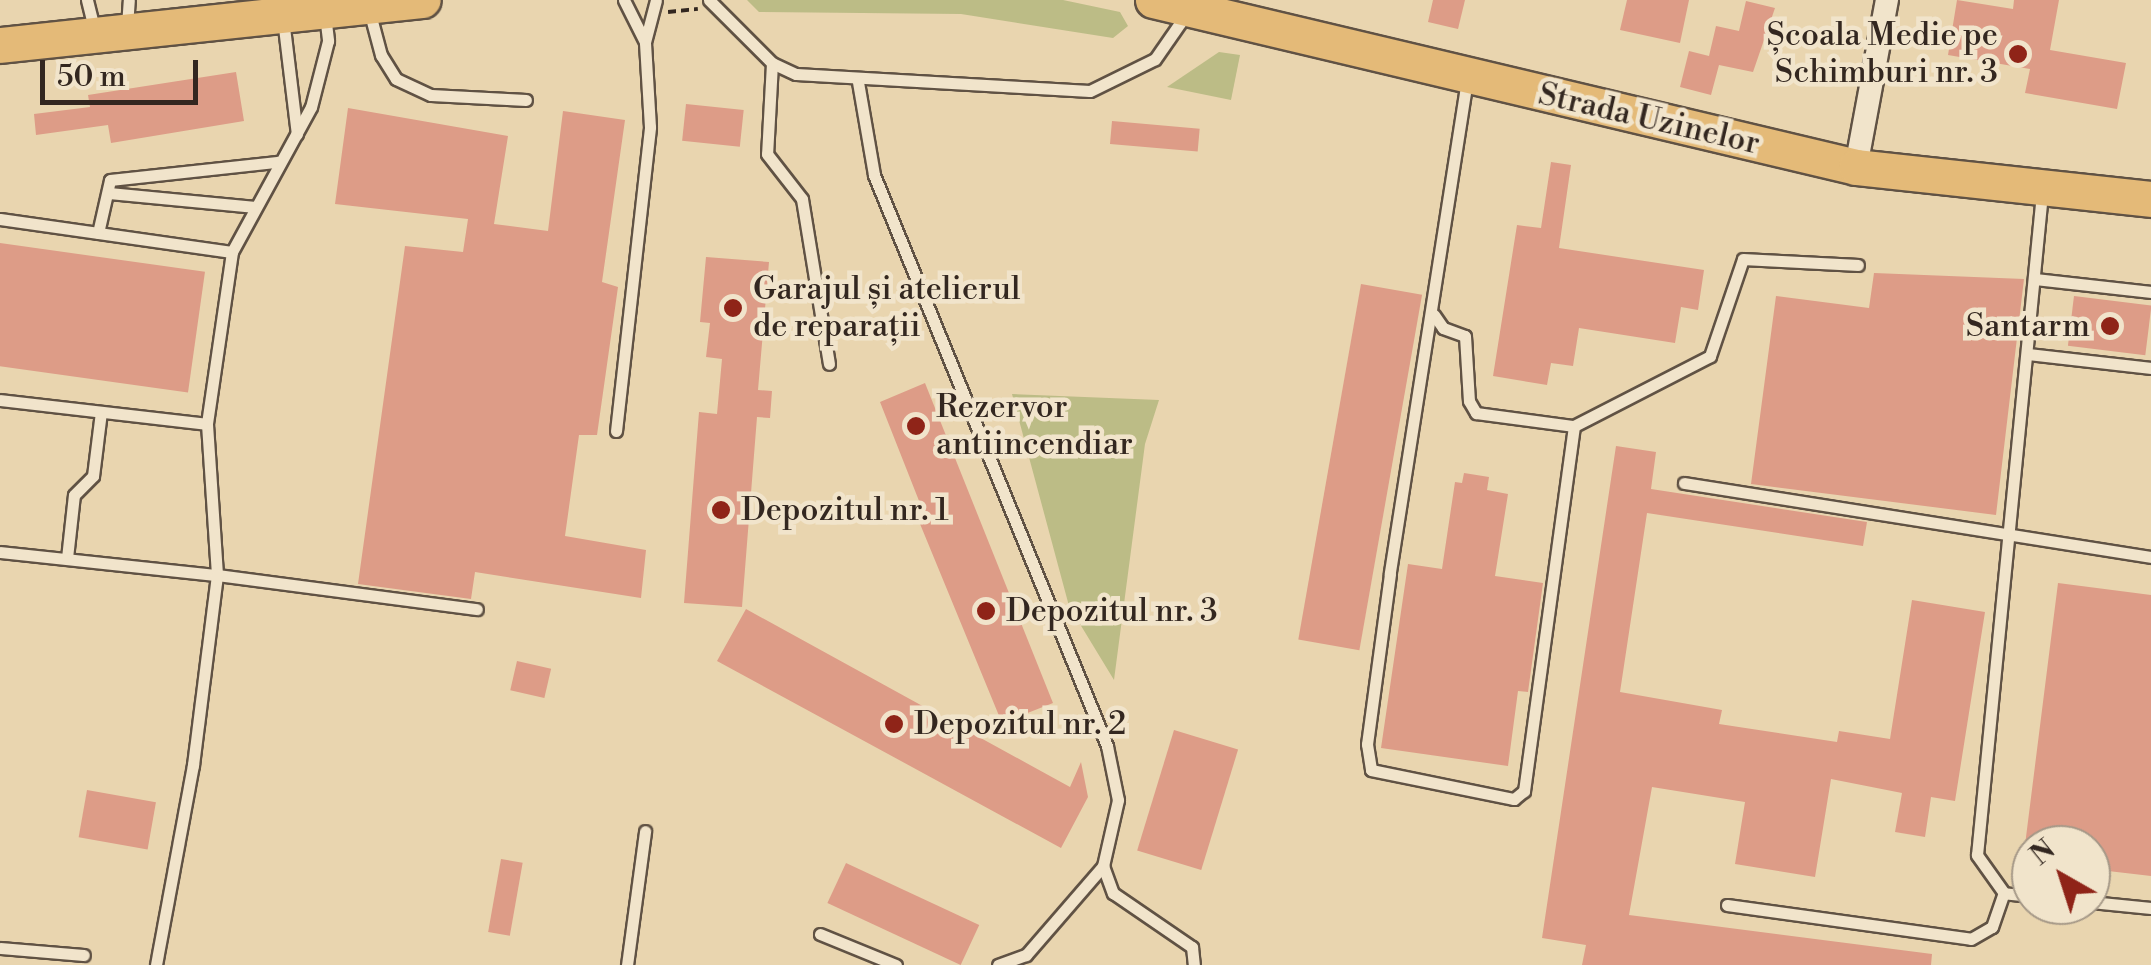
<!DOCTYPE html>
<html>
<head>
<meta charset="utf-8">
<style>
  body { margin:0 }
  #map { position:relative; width:2151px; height:965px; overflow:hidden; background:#e9d5af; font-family:"Libre Bodoni",serif }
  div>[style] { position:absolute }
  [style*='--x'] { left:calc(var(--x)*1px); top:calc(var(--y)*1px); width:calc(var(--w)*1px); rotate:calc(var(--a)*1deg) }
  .green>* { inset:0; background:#bcbc86 }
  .building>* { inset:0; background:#dd9c87; transform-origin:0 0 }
  .path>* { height:4px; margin-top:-2px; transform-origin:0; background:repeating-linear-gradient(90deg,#332720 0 8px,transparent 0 13px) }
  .roads { filter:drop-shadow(2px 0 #605244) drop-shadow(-2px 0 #605244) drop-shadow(0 2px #605244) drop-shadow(0 -2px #605244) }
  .service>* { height:11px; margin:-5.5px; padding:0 5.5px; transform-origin:5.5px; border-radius:5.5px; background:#f1e4cb }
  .minor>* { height:22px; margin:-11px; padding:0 11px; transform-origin:11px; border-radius:11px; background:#f1e4cb }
  .primary>* { height:35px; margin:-17.5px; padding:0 17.5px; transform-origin:17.5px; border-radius:17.5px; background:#e4ba78 }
  .dots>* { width:28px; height:28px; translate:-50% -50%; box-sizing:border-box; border:5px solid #f1e4cb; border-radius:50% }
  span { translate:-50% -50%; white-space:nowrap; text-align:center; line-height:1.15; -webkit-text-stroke:9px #f1e4cb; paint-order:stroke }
  .poi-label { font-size:32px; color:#332720 }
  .right { translate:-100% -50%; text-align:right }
  .left { translate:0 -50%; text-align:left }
  .street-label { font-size:32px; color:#332720 }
  .north { position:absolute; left:2011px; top:825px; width:100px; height:100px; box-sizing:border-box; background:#f1e4cb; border:2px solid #a59887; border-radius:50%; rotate:321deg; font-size:28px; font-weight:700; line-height:40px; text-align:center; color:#332720 }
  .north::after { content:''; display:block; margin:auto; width:35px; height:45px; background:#8f2418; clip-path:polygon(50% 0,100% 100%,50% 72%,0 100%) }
  .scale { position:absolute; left:40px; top:60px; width:158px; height:45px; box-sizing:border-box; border:5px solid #332720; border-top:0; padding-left:12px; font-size:30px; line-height:35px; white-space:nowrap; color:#332720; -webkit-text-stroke:8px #f1e4cb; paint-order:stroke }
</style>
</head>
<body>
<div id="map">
  <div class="green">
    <i style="clip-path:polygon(747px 0,1063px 0,1120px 12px,1128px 26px,1113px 38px,961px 14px,759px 12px)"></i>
    <i style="clip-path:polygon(1219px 52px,1240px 55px,1231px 100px,1167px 87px)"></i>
    <i style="clip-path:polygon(1012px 394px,1159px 400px,1145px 444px,1114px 680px,1069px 606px)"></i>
  </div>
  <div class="building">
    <i style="clip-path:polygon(1433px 0,1465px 0,1458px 29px,1428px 22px)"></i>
    <i style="clip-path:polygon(1627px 0,1689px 0,1680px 43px,1620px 30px)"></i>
    <i style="clip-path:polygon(1957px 0,2013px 9px,2014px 0,2059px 0,2050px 50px,2126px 63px,2117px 109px,2025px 93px,2030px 69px,1948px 55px)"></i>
    <i style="clip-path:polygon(1746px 1px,1775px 8px,1753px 72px,1719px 65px,1711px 95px,1680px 87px,1689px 51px,1709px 56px,1716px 26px,1739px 31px)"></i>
    <i style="clip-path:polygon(236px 72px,244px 121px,111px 143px,108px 125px,36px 135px,34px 114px,90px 107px,88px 95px)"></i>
    <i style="left:686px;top:104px;width:58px;height:37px;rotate:6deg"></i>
    <i style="clip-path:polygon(348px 108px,508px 136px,494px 224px,548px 231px,563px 111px,625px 120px,602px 282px,618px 287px,597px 435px,579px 435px,565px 536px,646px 550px,641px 598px,475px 572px,471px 599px,358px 584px,405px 246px,463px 252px,468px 219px,335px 204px)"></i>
    <i style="left:1112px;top:121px;width:88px;height:23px;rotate:5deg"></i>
    <i style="clip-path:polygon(1551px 162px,1571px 165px,1559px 248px,1704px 270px,1698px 310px,1681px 307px,1675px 343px,1579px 328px,1573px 366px,1551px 363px,1547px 385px,1493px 376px,1517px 225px,1541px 228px)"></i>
    <i style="left:0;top:243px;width:207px;height:122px;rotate:8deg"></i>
    <i style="clip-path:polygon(706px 257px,769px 262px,758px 390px,772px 391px,770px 418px,757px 417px,742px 607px,684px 603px,699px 412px,717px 414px,722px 359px,706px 357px,710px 323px,700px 322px)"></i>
    <i style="clip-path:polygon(1874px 273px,2024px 279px,1996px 515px,1751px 484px,1776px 296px,1869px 308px)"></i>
    <i style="left:1361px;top:284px;width:62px;height:361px;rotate:10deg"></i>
    <i style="left:2074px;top:296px;width:78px;height:50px;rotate:7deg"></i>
    <i style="clip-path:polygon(925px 383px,1053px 703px,1002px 723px,918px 519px,925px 516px,880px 402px)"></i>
    <i style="clip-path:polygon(1616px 446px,1656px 452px,1651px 489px,1867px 522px,1863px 546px,1647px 513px,1620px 692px,1722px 710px,1719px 724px,1837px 742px,1839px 731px,1890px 739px,1912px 600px,1985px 612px,1955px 801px,1931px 797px,1925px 837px,1895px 832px,1902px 793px,1831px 779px,1815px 877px,1735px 864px,1745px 802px,1652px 787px,1629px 915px,1932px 954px,1931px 965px,1582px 965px,1586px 945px,1542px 938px)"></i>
    <i style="clip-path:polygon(1464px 473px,1489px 477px,1487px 490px,1508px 494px,1495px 576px,1543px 583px,1528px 692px,1518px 691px,1508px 766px,1381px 748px,1408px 564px,1442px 569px,1455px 482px,1462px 483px)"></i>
    <i style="clip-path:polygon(2058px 583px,2151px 595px,2151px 876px,2091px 869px,2091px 845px,2025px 845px)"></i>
    <i style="clip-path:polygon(746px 609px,1070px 787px,1081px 762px,1088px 797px,1061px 848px,717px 661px)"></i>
    <i style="left:517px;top:661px;width:35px;height:30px;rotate:13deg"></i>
    <i style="left:1174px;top:730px;width:67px;height:126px;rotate:17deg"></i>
    <i style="left:87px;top:790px;width:70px;height:48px;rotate:10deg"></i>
    <i style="left:501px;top:859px;width:22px;height:74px;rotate:10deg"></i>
    <i style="left:846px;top:863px;width:147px;height:44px;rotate:25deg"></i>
  </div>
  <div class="path">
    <i style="--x:668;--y:12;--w:30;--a:-6"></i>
  </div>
  <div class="roads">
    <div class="service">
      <i style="--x:87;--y:0;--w:32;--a:76"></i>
      <i style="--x:624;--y:0;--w:47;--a:63.4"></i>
      <i style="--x:709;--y:0;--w:89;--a:45"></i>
      <i style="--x:772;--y:63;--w:26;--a:25"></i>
      <i style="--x:796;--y:74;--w:294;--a:3.3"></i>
      <i style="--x:1090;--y:91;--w:72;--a:-26.2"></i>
      <i style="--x:1155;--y:59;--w:56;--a:-55.2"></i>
      <i style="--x:369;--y:10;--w:47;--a:75.1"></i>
      <i style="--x:381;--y:55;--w:28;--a:58"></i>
      <i style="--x:396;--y:79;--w:38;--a:25"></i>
      <i style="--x:431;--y:95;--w:95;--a:3"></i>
      <i style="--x:325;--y:15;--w:26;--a:83"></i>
      <i style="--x:328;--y:41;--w:68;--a:104.4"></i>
      <i style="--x:311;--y:107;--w:165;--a:118.6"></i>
      <i style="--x:232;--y:252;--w:174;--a:98.3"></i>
      <i style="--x:207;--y:424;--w:151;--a:86.2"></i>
      <i style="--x:217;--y:575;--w:262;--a:7.5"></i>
      <i style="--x:283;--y:19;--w:116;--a:83.1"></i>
      <i style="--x:127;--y:26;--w:26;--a:-86"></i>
      <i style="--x:772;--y:63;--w:91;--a:93.1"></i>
      <i style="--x:767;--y:154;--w:57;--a:52.1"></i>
      <i style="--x:802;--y:199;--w:167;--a:80.7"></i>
      <i style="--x:1467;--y:80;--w:500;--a:98.9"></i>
      <i style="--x:1390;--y:574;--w:172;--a:97.7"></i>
      <i style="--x:1367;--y:744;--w:26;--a:81"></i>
      <i style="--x:1371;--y:770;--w:146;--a:11.5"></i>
      <i style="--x:1514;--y:799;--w:13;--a:-39"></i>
      <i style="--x:1524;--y:791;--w:368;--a:-82.2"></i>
      <i style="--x:858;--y:82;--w:94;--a:80.2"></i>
      <i style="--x:874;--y:175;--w:617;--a:67.8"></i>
      <i style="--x:1107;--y:746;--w:55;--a:78.5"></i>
      <i style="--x:1118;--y:800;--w:68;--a:102.8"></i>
      <i style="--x:1103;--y:866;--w:29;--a:70"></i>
      <i style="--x:1113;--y:893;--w:96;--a:34.4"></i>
      <i style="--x:1192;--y:947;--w:18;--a:84"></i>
      <i style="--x:109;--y:193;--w:147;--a:5.5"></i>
      <i style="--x:0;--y:219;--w:234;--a:8.1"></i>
      <i style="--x:98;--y:233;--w:54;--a:-77.2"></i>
      <i style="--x:110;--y:180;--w:168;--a:-6.2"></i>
      <i style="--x:2035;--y:279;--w:117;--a:6.4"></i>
      <i style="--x:1434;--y:315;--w:16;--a:55"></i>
      <i style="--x:1443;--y:328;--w:23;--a:20"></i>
      <i style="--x:1465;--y:336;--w:65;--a:86.5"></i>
      <i style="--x:1469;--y:401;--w:14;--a:60"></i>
      <i style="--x:1476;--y:413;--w:99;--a:7.6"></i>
      <i style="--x:1574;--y:426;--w:153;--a:-27.2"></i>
      <i style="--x:1710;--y:356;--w:102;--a:-71.2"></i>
      <i style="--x:1743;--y:259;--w:115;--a:3"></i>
      <i style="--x:2028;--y:354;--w:124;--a:6.5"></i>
      <i style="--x:0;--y:400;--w:208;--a:6.6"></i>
      <i style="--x:616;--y:431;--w:306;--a:-83.6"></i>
      <i style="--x:650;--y:127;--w:85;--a:-93.4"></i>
      <i style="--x:645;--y:42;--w:43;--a:-75.3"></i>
      <i style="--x:1684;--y:483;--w:473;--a:9"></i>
      <i style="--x:0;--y:552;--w:218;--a:6.1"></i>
      <i style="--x:217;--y:575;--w:192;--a:97.2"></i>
      <i style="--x:193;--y:765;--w:203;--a:100.5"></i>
      <i style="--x:67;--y:558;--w:63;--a:-83.7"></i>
      <i style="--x:74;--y:495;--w:27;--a:-45"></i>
      <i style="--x:93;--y:476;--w:64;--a:-82.9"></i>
      <i style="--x:2031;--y:896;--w:27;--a:-174"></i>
      <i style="--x:2004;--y:893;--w:47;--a:-125.4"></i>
      <i style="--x:1977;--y:855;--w:665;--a:-84.39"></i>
      <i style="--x:2091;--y:902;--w:60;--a:5.7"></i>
      <i style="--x:1727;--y:905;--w:246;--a:7.9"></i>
      <i style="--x:1971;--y:939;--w:24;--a:-30"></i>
      <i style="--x:1992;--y:927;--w:36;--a:-71"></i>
      <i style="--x:820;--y:934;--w:82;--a:22.2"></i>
      <i style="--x:0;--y:948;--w:84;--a:4.8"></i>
      <i style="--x:627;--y:965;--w:135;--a:-82.3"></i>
      <i style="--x:998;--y:965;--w:30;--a:-20"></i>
      <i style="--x:1026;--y:955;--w:118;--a:-49.1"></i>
    </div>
    <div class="minor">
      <i style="--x:1856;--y:167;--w:170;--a:-79.5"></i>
    </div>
    <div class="primary">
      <i style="--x:1153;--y:0;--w:723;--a:13.36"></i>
      <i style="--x:1856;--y:167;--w:297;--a:6.2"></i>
      <i style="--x:0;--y:45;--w:425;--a:-6.1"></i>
    </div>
  </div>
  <div class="dots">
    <i style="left:2018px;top:54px;background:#8f2418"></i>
    <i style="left:733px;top:308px;background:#8f2418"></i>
    <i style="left:2110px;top:326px;background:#8f2418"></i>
    <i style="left:916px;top:426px;background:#8f2418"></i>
    <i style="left:721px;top:510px;background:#8f2418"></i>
    <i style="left:986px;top:611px;background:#8f2418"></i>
    <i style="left:894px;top:724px;background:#8f2418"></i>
  </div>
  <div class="poi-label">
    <span class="right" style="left:1998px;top:54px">Școala Medie pe<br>Schimburi nr. 3</span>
    <span class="left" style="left:753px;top:308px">Garajul și atelierul<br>de reparații</span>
    <span class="right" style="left:2090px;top:326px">Santarm</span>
    <span class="left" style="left:936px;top:426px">Rezervor<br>antiincendiar</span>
    <span class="left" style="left:741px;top:510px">Depozitul nr. 1</span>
    <span class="left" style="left:1006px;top:611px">Depozitul nr. 3</span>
    <span class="left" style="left:914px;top:724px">Depozitul nr. 2</span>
  </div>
  <div class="street-label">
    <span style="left:1649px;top:119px;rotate:13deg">Strada Uzinelor</span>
  </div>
  <div class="north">N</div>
  <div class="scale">50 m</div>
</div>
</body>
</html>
